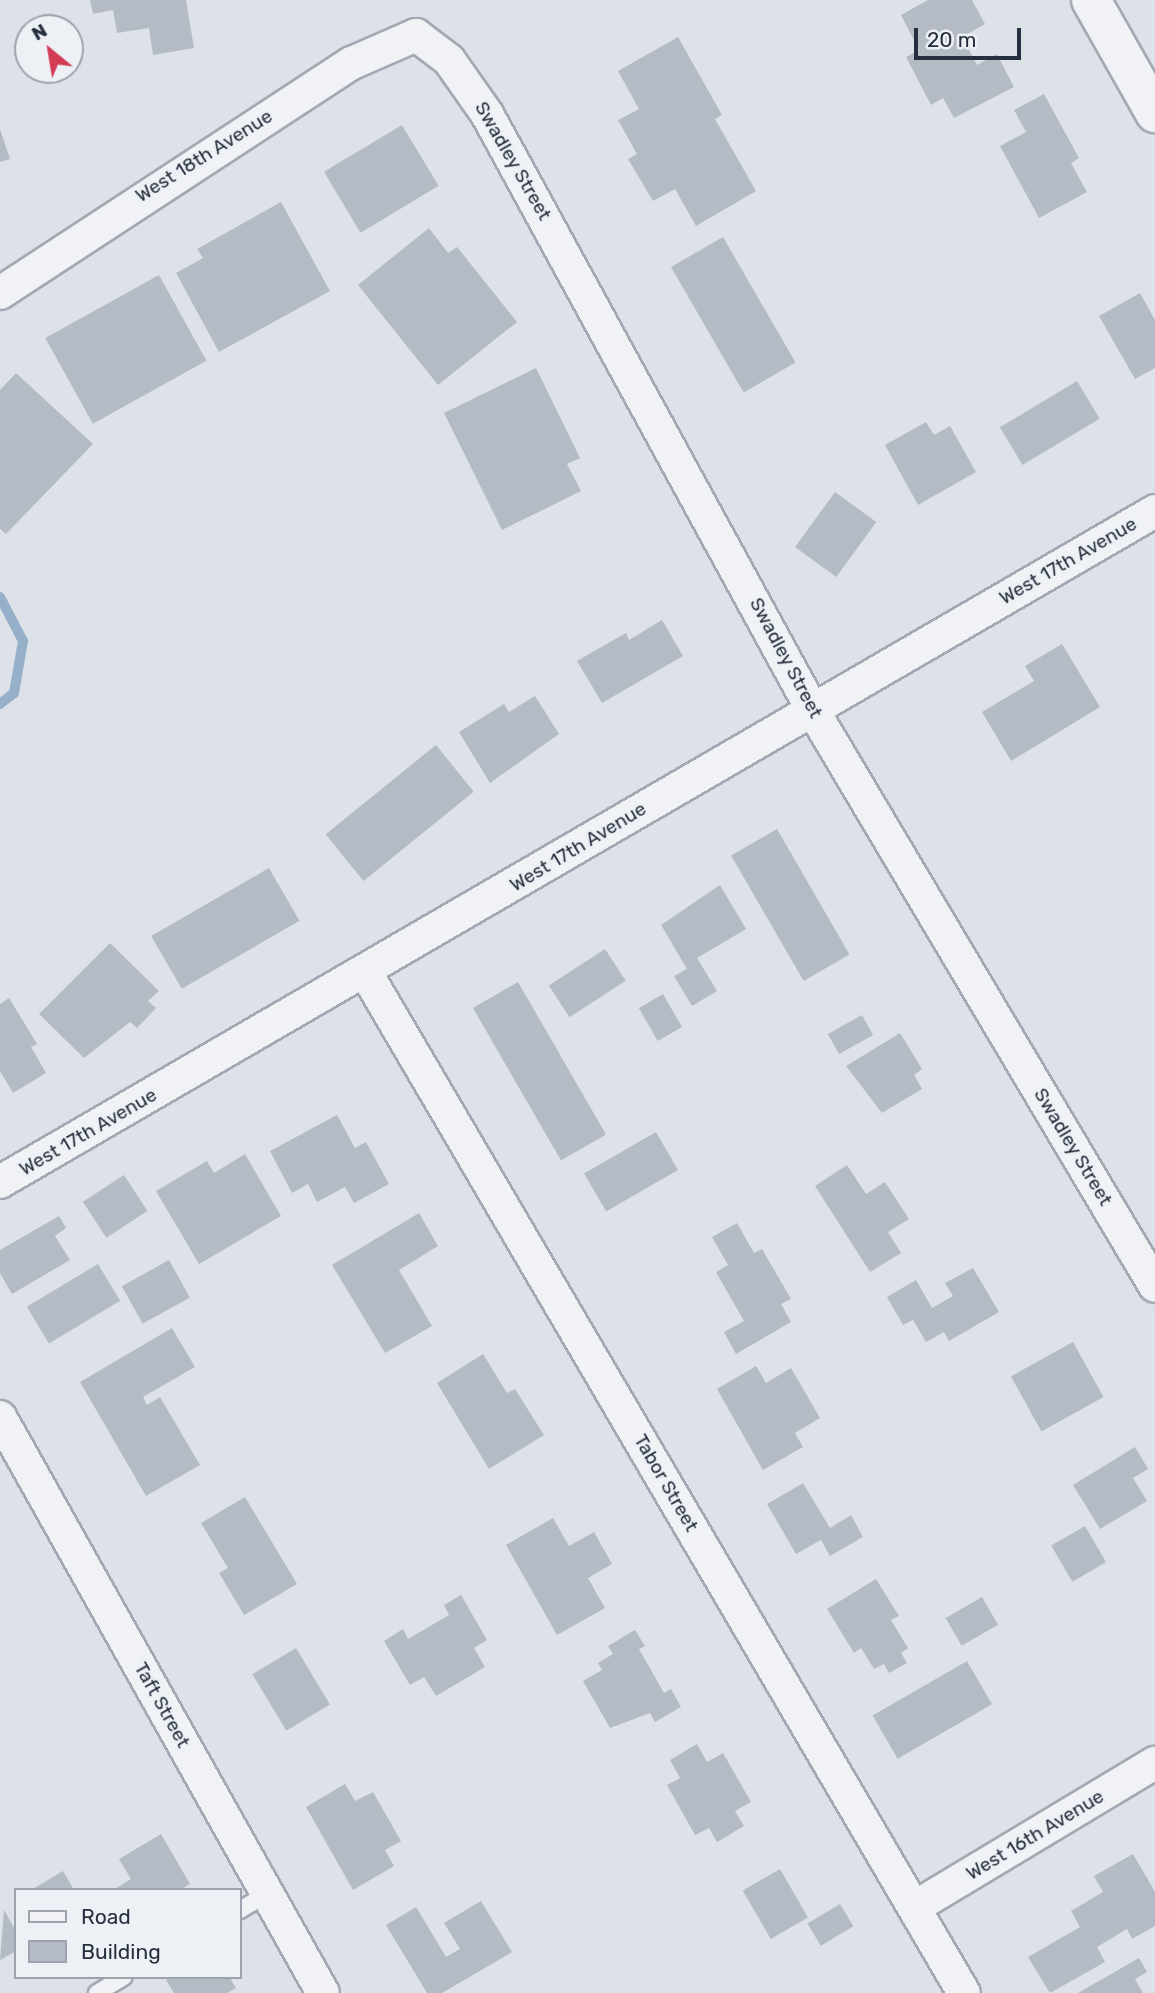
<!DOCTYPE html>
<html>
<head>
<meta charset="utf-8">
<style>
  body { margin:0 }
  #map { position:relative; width:1155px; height:1993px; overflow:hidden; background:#dde2e8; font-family:Rubik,sans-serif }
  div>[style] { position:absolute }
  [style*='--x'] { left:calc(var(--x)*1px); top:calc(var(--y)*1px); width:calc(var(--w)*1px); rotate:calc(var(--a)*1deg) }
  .stream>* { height:10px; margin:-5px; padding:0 5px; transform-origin:5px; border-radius:5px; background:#97b0ca }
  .building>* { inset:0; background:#b5bbc5; transform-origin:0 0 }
  .roads { filter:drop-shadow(2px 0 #a2a9b2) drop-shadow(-2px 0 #a2a9b2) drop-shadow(0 2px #a2a9b2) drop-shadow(0 -2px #a2a9b2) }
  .service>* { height:16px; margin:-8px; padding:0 8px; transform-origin:8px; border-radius:8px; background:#f0f2f6 }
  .minor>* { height:32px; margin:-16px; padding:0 16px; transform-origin:16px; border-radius:16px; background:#f0f2f6 }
  .tertiary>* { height:38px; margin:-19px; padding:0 19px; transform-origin:19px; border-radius:19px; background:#f0f2f6 }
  span { translate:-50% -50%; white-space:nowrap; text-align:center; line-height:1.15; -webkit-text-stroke:6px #edf1f5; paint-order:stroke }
  .street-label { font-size:19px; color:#262f3f }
  .legend { position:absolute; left:14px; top:1888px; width:228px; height:91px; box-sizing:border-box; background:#edf1f5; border:2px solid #9da3ac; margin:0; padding:9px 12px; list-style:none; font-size:21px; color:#262f3f }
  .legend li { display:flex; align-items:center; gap:14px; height:35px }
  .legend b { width:35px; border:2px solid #9da3ac }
  .north { position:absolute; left:14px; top:14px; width:70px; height:70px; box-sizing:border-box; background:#edf1f5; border:2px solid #9da3ac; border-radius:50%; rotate:330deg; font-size:19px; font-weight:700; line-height:28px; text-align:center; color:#262f3f }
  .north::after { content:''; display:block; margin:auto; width:24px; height:32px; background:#d33c54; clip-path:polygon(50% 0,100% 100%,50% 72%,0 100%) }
  .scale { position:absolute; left:914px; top:28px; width:107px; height:32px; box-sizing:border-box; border:4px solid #262f3f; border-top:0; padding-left:9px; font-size:21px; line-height:24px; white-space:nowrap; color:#262f3f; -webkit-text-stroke:5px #edf1f5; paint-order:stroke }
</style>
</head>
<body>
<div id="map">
  <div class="stream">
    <i style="--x:0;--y:597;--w:50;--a:62.4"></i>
    <i style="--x:23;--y:641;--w:53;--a:99.8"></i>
    <i style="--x:14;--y:693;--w:18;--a:142"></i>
  </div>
  <div class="building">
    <i style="clip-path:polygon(90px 0,186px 0,194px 48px,153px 55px,149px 28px,117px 33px,113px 10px,93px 14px)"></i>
    <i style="clip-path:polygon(928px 0,972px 0,985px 24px,962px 37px,977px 65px,997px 54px,1014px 87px,954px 118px,943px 98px,931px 105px,906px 57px,919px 50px,901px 15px)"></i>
    <i style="clip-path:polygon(678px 37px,722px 115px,715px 119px,756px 191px,696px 226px,675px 189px,653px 201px,628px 159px,637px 154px,618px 120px,639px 109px,618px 71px)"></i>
    <i style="clip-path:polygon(1044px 94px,1079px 158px,1071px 163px,1087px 192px,1039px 218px,1000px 146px,1026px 132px,1014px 110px)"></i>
    <i style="left:402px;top:125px;width:71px;height:91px;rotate:59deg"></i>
    <i style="clip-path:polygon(0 129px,10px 159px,0 162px)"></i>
    <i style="clip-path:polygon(281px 202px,330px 291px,219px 352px,176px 273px,203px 258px,197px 249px)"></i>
    <i style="clip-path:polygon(429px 228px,448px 253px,457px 247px,517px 322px,438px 385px,358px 285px)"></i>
    <i style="left:723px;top:237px;width:145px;height:60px;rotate:60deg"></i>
    <i style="left:159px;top:275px;width:98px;height:130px;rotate:61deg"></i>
    <i style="clip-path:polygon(1140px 293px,1155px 320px,1155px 368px,1135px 379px,1099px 316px)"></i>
    <i style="clip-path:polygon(536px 368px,580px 458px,567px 464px,581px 491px,502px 530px,444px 413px)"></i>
    <i style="clip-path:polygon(16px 373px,93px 444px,6px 534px,0 529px,0 390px)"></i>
    <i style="left:1077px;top:381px;width:44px;height:90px;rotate:59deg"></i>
    <i style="clip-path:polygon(926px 422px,934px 435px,950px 426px,976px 472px,918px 505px,885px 445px)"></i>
    <i style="left:835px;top:492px;width:51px;height:68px;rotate:36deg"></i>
    <i style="clip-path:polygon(662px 620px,683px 656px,602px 703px,577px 661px,626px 633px,629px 640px)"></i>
    <i style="clip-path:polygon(1062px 644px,1100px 707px,1011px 761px,982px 712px,1034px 681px,1025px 666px)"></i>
    <i style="clip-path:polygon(535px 696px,559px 734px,490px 783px,459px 732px,504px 704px,509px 712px)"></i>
    <i style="left:436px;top:745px;width:60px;height:142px;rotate:51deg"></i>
    <i style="left:777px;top:829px;width:145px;height:53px;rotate:60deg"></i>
    <i style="left:269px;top:868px;width:61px;height:136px;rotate:60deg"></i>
    <i style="clip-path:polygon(720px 885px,746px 929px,697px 958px,717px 991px,692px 1006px,674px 976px,687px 969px,661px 925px)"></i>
    <i style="clip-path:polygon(110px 943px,159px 991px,148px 1001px,156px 1008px,137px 1028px,130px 1022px,84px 1058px,39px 1014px)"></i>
    <i style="left:605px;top:949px;width:38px;height:67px;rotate:57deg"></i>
    <i style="left:518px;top:982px;width:176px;height:52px;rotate:60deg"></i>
    <i style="left:663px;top:994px;width:38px;height:28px;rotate:60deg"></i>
    <i style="clip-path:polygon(9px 998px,37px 1044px,31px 1047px,46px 1073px,13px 1093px,0 1071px,0 1004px)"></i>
    <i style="left:862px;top:1015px;width:23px;height:39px;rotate:61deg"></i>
    <i style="clip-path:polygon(900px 1033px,922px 1069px,914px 1075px,922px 1089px,882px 1113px,846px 1066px)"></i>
    <i style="clip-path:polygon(337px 1115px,355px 1148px,366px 1142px,389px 1184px,354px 1203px,345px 1187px,317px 1202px,308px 1184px,292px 1193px,270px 1151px)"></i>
    <i style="left:656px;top:1132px;width:44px;height:83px;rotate:60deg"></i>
    <i style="clip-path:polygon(245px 1154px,281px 1216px,199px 1264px,156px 1191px,207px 1161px,214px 1173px)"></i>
    <i style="clip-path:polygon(847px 1165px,866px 1194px,885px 1182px,909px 1219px,888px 1232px,901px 1253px,870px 1272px,815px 1186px)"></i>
    <i style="left:124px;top:1175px;width:43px;height:49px;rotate:57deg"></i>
    <i style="clip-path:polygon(419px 1213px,438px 1246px,399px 1270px,432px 1326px,385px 1353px,332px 1265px)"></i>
    <i style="clip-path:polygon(59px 1216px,66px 1228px,55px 1236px,70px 1260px,12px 1294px,0 1273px,0 1250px)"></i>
    <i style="clip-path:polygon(737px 1223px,754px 1253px,762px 1249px,791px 1299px,781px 1304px,791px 1322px,736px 1354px,724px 1332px,744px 1321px,716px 1272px,728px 1265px,712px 1237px)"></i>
    <i style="left:169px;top:1260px;width:43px;height:54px;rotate:61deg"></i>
    <i style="left:98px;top:1264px;width:43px;height:83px;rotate:59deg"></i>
    <i style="clip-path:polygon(973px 1268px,999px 1312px,949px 1341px,944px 1332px,926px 1342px,913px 1320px,903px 1325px,887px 1297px,916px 1280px,932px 1308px,953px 1296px,945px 1283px)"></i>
    <i style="clip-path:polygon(172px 1328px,195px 1367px,143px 1397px,147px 1405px,160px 1397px,200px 1465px,146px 1496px,80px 1382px)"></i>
    <i style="left:1073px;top:1342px;width:63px;height:71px;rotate:61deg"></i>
    <i style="clip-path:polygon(483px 1354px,507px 1393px,515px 1389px,544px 1435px,489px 1469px,437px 1383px)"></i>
    <i style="clip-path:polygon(756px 1366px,766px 1383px,791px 1368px,820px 1418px,795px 1433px,803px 1447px,763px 1470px,717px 1389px)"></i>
    <i style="clip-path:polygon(1135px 1447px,1148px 1469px,1133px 1478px,1147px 1501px,1100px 1529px,1073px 1485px)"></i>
    <i style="clip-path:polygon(803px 1483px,830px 1528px,851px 1515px,863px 1537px,830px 1556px,821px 1540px,796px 1554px,767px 1504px)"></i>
    <i style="clip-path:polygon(245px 1497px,297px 1584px,244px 1615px,219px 1573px,228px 1568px,201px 1523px)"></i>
    <i style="clip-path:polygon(553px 1518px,569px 1546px,594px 1532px,612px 1564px,588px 1578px,605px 1608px,557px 1635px,506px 1545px)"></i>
    <i style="left:1085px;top:1526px;width:42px;height:39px;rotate:60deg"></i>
    <i style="clip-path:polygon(876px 1579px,899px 1616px,891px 1620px,908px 1648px,901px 1653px,907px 1663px,889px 1673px,884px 1664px,874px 1669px,861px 1648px,854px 1653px,827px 1609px)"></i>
    <i style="clip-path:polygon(461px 1595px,487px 1640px,474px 1648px,485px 1667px,436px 1696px,424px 1677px,410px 1685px,384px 1641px,403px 1629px,408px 1639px,449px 1615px,444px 1605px)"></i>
    <i style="left:982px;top:1597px;width:32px;height:42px;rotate:60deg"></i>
    <i style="clip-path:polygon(635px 1630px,645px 1646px,639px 1649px,664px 1693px,671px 1689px,681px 1707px,655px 1722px,650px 1713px,610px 1728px,583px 1681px,602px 1670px,598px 1663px,613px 1654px,608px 1646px)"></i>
    <i style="left:296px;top:1648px;width:66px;height:51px;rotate:59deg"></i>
    <i style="left:967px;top:1661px;width:50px;height:109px;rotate:60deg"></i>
    <i style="clip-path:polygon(697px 1744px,707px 1762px,723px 1753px,751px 1802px,735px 1811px,744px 1826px,717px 1842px,709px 1828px,695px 1835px,667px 1785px,680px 1778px,670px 1760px)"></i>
    <i style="clip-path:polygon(345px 1784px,355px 1801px,373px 1792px,401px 1841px,385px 1850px,394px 1866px,353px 1890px,306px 1807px)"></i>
    <i style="clip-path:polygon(161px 1834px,190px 1884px,180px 1890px,113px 1890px,131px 1879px,119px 1859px)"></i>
    <i style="clip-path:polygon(1133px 1854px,1155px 1892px,1155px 1926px,1132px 1939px,1127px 1929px,1097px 1947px,1105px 1962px,1050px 1993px,1028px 1957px,1080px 1927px,1071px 1911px,1103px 1892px,1094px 1876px)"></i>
    <i style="left:780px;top:1869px;width:56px;height:43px;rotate:60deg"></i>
    <i style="clip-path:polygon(63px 1871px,74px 1890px,31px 1890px)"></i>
    <i style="clip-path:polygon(481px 1901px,512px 1952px,442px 1993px,427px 1993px,386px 1925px,416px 1907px,446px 1957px,460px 1949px,444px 1923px)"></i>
    <i style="left:840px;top:1904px;width:26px;height:38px;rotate:59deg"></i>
    <i style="clip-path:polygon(4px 1910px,16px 1931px,16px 1951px,0 1960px)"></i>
    <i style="clip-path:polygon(1139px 1958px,1147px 1972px,1135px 1979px,1143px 1993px,1078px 1993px)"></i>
    <i style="clip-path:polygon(170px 1977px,235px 1977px,231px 1980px,236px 1988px,227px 1993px,174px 1993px,166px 1980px)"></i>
  </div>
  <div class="roads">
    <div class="service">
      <i style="--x:240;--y:1910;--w:31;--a:-31"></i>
      <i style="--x:97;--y:1993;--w:31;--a:-31"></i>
    </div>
    <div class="minor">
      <i style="--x:0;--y:293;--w:420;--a:-33.2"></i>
      <i style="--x:352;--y:63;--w:70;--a:-23.6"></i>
      <i style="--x:416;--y:35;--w:41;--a:37.1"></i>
      <i style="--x:449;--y:60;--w:66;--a:54.9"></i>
      <i style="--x:487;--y:114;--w:678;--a:61.36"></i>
      <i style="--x:812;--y:709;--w:671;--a:59.27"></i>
      <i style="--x:366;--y:973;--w:1182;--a:59.62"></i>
      <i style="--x:0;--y:1182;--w:1336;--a:-30.15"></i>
      <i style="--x:0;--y:1417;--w:660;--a:60.72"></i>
      <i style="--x:915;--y:1907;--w:280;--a:-31"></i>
    </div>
    <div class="tertiary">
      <i style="--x:1091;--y:0;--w:130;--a:60.5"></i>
    </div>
  </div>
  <div class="street-label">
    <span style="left:204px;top:156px;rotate:-32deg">West 18th Avenue</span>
    <span style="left:513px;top:161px;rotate:60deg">Swadley Street</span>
    <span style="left:1068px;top:561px;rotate:-30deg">West 17th Avenue</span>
    <span style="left:786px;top:658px;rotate:62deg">Swadley Street</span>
    <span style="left:578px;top:847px;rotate:-31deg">West 17th Avenue</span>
    <span style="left:88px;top:1132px;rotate:-30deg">West 17th Avenue</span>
    <span style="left:1073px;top:1147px;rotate:59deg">Swadley Street</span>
    <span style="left:666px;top:1483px;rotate:60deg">Tabor Street</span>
    <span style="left:162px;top:1705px;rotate:61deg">Taft Street</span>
    <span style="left:1035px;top:1835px;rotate:-31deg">West 16th Avenue</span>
  </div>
  <ul class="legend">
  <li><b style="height:9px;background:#f0f2f6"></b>Road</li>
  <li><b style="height:19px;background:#b5bbc5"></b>Building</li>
  </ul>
  <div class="north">N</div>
  <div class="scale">20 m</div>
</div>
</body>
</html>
